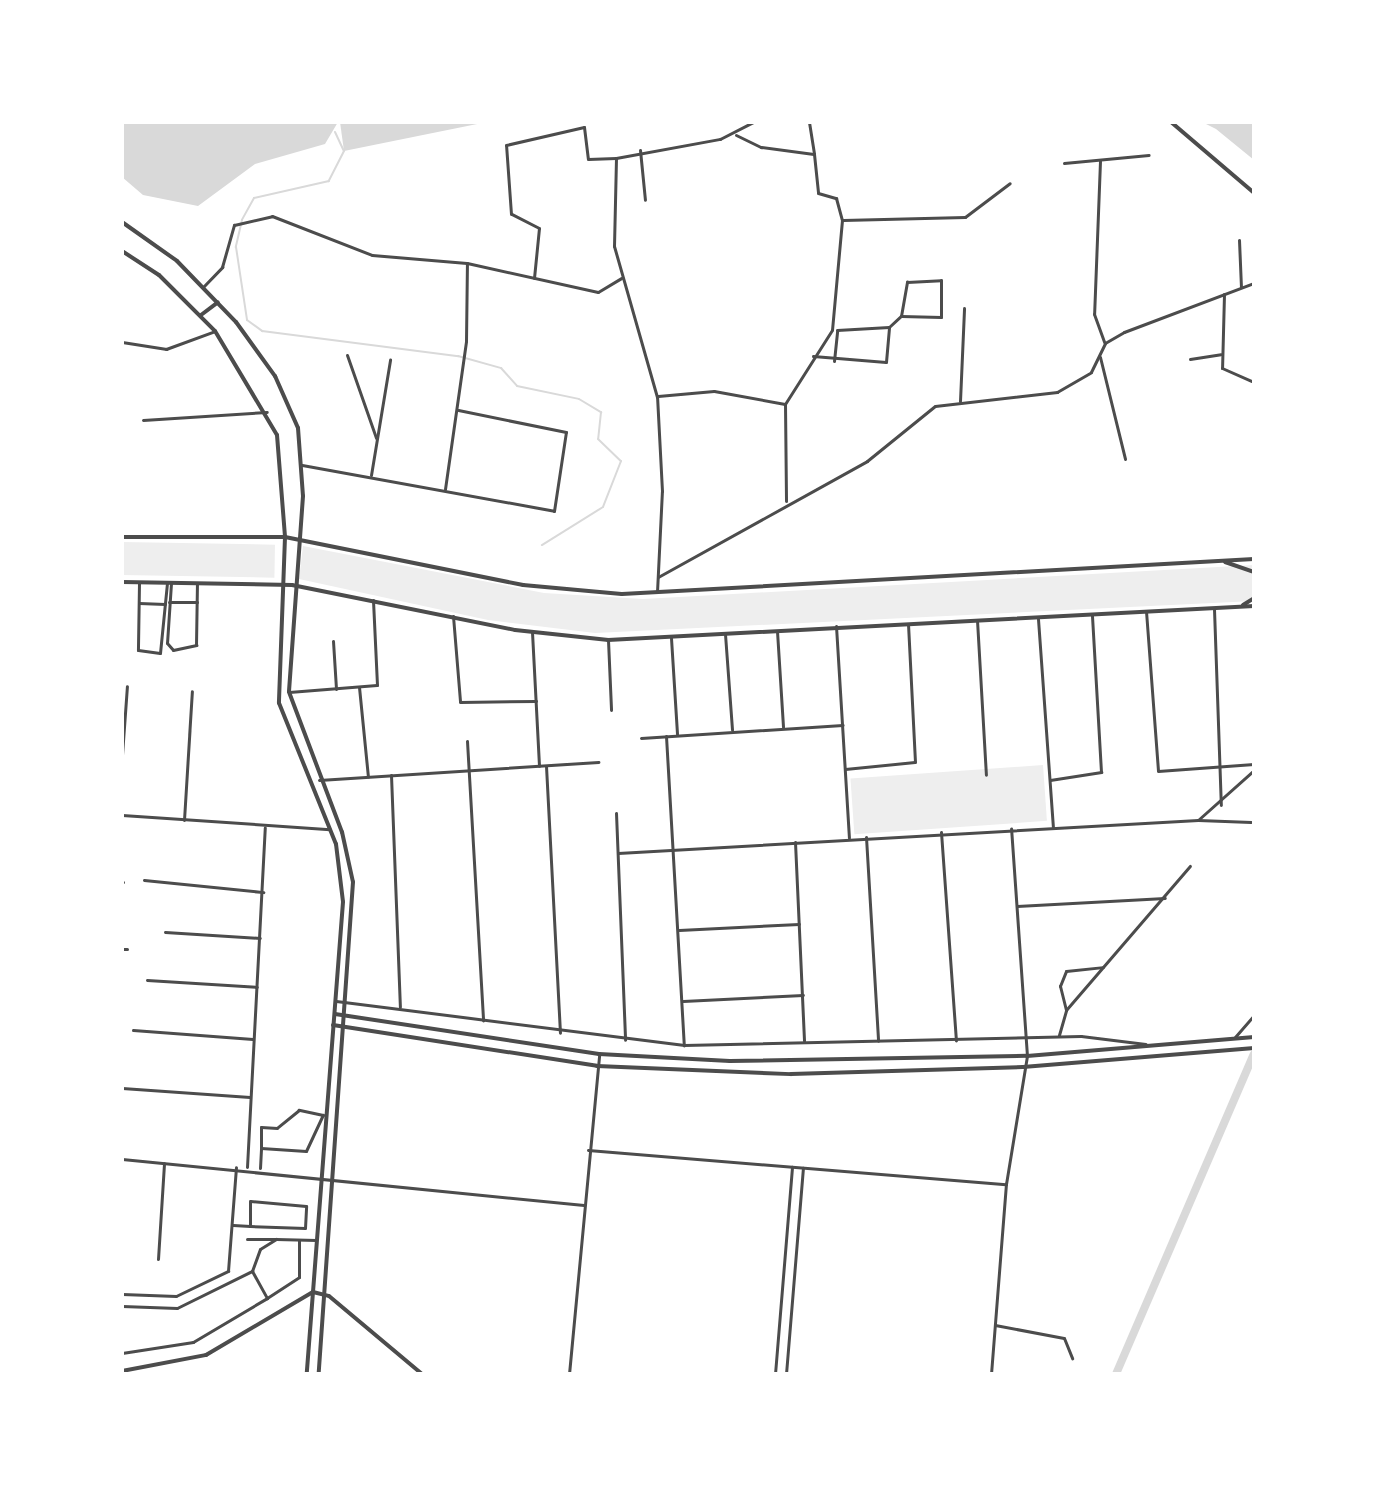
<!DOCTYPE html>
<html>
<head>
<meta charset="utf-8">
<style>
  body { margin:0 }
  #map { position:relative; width:1376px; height:1496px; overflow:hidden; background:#fff; font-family:Quicksand,sans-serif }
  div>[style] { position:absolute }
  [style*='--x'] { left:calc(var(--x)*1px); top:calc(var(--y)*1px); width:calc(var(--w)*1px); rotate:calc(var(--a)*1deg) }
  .green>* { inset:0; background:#eee; transform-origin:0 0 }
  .water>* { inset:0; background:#d9d9d9 }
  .stream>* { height:2px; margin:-1px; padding:0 1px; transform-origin:1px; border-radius:1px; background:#d9d9d9 }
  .canal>* { height:8px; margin:-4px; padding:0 4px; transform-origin:4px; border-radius:4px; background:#d9d9d9 }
  .minor>* { height:3px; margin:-1.5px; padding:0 1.5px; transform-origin:1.5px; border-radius:1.5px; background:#4c4c4c }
  .tertiary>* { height:4px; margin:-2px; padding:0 2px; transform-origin:2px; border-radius:2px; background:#4c4c4c }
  span { translate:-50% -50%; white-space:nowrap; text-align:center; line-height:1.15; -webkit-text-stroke:7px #fff; paint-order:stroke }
  .frame { position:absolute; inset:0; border:124px solid #fff; pointer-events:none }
</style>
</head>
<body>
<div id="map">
  <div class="green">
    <i style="left:122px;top:542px;width:153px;height:33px;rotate:1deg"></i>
    <i style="clip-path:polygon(303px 546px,544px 593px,643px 599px,1254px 565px,1254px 601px,595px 633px,488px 620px,299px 579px)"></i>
    <i style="left:1043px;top:765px;width:56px;height:193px;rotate:86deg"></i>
  </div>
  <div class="water">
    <i style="clip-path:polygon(338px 122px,325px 144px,255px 164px,198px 206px,143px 195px,122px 177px,122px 123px)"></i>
    <i style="clip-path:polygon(340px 122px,487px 122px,344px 151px)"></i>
    <i style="clip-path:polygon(1202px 122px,1254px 122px,1254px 160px,1216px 129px)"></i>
  </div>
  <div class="stream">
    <i style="--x:335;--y:132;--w:21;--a:65"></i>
    <i style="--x:344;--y:151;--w:34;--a:117"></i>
    <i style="--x:329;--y:181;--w:77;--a:167.2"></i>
    <i style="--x:254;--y:198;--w:25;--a:119"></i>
    <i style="--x:242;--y:220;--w:28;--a:103"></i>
    <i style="--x:236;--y:247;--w:74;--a:81.4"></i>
    <i style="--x:247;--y:320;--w:19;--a:36"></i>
    <i style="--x:262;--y:331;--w:198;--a:7.3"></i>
    <i style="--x:458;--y:356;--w:45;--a:15.6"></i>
    <i style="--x:501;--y:368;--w:24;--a:48"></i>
    <i style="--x:517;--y:386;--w:63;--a:11.8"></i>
    <i style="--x:579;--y:399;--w:26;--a:31"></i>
    <i style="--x:601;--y:412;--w:27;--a:96"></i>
    <i style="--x:598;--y:439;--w:32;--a:44"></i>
    <i style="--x:621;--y:461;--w:49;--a:111.4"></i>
    <i style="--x:603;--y:507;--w:72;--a:148.1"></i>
  </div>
  <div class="canal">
    <i style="--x:1116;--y:1374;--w:348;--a:-66.7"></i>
  </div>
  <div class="minor">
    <i style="--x:809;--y:122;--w:32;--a:81"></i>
    <i style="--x:736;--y:135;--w:28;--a:26"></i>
    <i style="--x:761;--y:147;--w:53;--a:7.5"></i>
    <i style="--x:814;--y:154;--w:39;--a:84"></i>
    <i style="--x:818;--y:193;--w:19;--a:16"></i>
    <i style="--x:836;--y:198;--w:23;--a:75"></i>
    <i style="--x:842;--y:220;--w:110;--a:95.2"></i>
    <i style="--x:832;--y:330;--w:88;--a:122.4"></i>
    <i style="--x:785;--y:404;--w:97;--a:89.4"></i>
    <i style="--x:640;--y:150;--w:50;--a:84.3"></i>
    <i style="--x:1100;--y:161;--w:153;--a:92.2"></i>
    <i style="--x:1094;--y:314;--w:30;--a:70"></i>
    <i style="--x:1064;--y:163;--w:85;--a:-5.4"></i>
    <i style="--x:843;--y:220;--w:122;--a:-1.4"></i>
    <i style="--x:965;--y:217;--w:56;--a:-37.1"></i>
    <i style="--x:1239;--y:240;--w:47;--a:87.6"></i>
    <i style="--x:534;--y:278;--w:50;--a:-84.3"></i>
    <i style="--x:539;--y:228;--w:31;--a:-153"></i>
    <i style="--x:511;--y:214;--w:69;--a:-94.1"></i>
    <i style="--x:506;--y:145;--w:80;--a:-13"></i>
    <i style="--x:584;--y:127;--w:32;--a:83"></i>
    <i style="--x:588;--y:159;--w:28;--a:-2"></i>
    <i style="--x:203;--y:287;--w:28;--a:-46"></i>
    <i style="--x:222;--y:267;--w:44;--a:-74.1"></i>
    <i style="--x:234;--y:225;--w:39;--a:-13"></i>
    <i style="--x:272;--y:216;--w:107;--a:21.3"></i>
    <i style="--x:372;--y:255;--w:95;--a:4.8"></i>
    <i style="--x:467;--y:263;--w:134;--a:12.5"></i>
    <i style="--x:598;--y:292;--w:27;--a:-31"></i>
    <i style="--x:1224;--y:294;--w:74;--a:91.5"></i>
    <i style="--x:1222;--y:368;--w:35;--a:24"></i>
    <i style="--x:122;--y:342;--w:45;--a:9"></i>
    <i style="--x:166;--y:349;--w:52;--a:-20.2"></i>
    <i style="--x:347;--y:355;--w:88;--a:70.7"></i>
    <i style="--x:813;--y:356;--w:73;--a:4.7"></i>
    <i style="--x:886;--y:362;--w:35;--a:-85"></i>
    <i style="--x:1100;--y:357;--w:105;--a:76.2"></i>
    <i style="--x:1190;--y:359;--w:31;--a:-9"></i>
    <i style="--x:834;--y:361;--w:31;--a:-84"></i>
    <i style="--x:837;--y:330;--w:52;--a:-3.3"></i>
    <i style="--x:889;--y:327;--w:16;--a:-43"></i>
    <i style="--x:901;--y:316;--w:35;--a:-80"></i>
    <i style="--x:907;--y:282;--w:34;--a:-3"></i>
    <i style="--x:941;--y:280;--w:37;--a:90"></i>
    <i style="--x:941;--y:317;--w:40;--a:-178.6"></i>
    <i style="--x:658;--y:396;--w:56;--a:-5.1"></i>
    <i style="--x:714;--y:391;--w:72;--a:10.4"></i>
    <i style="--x:960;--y:401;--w:93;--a:-87.5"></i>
    <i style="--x:143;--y:420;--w:124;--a:-3.7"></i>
    <i style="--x:302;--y:465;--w:256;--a:10.3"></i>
    <i style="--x:554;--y:511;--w:80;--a:-81.4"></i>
    <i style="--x:566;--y:432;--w:110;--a:-168.5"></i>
    <i style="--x:371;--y:475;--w:117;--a:-80.6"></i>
    <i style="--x:445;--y:489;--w:149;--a:-81.9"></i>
    <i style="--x:466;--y:341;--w:78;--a:-89.3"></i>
    <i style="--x:658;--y:577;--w:239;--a:-29"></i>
    <i style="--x:867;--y:461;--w:87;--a:-39"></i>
    <i style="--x:935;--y:406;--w:123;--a:-6.5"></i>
    <i style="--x:1057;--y:392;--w:39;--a:-30"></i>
    <i style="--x:1091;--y:372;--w:32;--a:-64"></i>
    <i style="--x:1105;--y:343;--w:22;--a:-30"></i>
    <i style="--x:1124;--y:332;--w:139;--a:-20.7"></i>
    <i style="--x:139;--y:583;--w:67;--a:90.9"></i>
    <i style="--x:138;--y:650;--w:22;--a:8"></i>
    <i style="--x:160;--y:653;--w:70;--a:-84.3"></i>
    <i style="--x:171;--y:583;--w:60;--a:93.8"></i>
    <i style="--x:167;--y:643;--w:9;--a:49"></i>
    <i style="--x:173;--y:650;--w:24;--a:-12"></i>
    <i style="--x:196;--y:645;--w:62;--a:-89.1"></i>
    <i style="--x:657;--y:592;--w:101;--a:-87.2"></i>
    <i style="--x:662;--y:491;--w:94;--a:-93"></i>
    <i style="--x:657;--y:397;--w:157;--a:-105.9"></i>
    <i style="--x:614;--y:246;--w:88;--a:-88.7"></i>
    <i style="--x:616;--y:158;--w:106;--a:-10.4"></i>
    <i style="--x:720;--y:139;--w:37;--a:-27"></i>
    <i style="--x:169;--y:602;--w:28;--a:0"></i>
    <i style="--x:139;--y:603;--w:26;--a:2"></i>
    <i style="--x:1214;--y:609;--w:196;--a:88"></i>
    <i style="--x:1146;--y:611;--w:160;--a:85.7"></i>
    <i style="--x:1158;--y:771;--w:96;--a:-4.2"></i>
    <i style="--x:453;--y:616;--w:86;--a:85.3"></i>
    <i style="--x:460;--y:702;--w:76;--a:-0.8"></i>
    <i style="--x:1038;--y:619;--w:209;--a:85.9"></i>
    <i style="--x:977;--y:620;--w:155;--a:86.7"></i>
    <i style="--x:836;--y:626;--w:212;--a:86.5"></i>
    <i style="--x:777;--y:631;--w:96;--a:86.4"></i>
    <i style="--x:532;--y:632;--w:134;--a:87"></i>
    <i style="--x:725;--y:634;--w:96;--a:85.8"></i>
    <i style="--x:671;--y:638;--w:96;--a:86.4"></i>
    <i style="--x:608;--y:640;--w:70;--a:87.5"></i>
    <i style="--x:333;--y:641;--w:48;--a:86.4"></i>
    <i style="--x:359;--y:687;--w:90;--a:84.3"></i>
    <i style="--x:289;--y:692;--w:88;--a:-4.5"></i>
    <i style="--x:377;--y:685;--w:85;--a:-92.7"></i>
    <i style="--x:666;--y:736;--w:310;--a:86.7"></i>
    <i style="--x:641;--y:738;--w:202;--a:-3.7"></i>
    <i style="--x:467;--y:741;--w:280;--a:86.7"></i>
    <i style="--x:122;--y:755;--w:69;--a:-85.9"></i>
    <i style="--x:546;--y:766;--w:267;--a:87"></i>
    <i style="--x:845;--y:769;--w:70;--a:-5.7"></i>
    <i style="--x:915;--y:762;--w:137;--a:-92.9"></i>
    <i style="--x:391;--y:775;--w:232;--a:87.8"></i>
    <i style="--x:319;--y:780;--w:280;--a:-3.7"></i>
    <i style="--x:1050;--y:780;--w:52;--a:-8.9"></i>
    <i style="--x:1101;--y:772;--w:157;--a:-93.3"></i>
    <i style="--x:616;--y:813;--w:227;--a:87.7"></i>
    <i style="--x:122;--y:815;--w:208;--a:3.9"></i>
    <i style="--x:184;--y:820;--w:129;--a:-86.5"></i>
    <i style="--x:1198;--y:820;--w:53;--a:2.2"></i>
    <i style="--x:941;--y:832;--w:209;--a:85.9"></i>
    <i style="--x:866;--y:837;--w:204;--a:86.6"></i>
    <i style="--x:795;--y:842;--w:199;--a:87.4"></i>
    <i style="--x:618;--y:853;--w:581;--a:-3.26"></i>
    <i style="--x:1198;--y:820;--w:75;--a:-41.8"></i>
    <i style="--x:144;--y:880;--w:120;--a:5.8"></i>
    <i style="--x:122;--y:882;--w:1;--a:0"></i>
    <i style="--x:1017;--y:906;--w:148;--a:-3.1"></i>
    <i style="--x:679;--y:930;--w:120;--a:-2.9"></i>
    <i style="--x:165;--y:932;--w:95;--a:3.6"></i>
    <i style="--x:122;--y:949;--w:5;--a:0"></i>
    <i style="--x:147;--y:980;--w:110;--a:3.6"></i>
    <i style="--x:336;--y:1001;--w:351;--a:7.2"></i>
    <i style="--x:684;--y:1045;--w:397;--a:-1.3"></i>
    <i style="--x:1081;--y:1036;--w:65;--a:7"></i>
    <i style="--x:683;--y:1001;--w:120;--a:-2.9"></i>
    <i style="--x:1066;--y:1010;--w:25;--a:-104"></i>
    <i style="--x:1060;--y:986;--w:16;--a:-68"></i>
    <i style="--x:1066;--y:971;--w:37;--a:-6"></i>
    <i style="--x:133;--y:1030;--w:120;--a:4.3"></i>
    <i style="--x:1059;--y:1035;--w:26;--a:-74"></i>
    <i style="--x:1066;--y:1010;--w:190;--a:-49.3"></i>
    <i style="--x:1235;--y:1037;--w:29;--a:-49"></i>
    <i style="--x:122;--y:1088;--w:128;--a:4"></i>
    <i style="--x:588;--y:1150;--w:419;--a:4.7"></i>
    <i style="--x:122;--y:1159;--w:464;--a:5.7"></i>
    <i style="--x:247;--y:1167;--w:340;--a:-87"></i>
    <i style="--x:260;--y:1168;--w:20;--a:-87"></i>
    <i style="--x:261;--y:1148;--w:45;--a:3.8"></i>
    <i style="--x:306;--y:1151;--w:40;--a:-65"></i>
    <i style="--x:323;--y:1115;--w:25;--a:-168"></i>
    <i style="--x:299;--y:1110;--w:28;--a:141"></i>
    <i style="--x:277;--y:1128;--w:16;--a:-176"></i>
    <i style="--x:261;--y:1127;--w:21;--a:90"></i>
    <i style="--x:233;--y:1225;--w:17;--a:3"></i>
    <i style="--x:250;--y:1226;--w:55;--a:2.1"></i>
    <i style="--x:305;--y:1228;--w:22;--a:-87"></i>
    <i style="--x:306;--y:1206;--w:56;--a:-174.9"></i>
    <i style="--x:250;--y:1201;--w:25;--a:90"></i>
    <i style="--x:247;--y:1239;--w:29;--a:0"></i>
    <i style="--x:158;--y:1259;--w:96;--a:-86.4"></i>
    <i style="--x:252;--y:1271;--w:31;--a:61"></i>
    <i style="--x:267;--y:1298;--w:38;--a:-33"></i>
    <i style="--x:299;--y:1277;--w:37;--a:-90"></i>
    <i style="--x:122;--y:1294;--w:54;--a:2.1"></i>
    <i style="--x:176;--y:1296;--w:58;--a:-25.7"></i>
    <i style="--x:228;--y:1271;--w:104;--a:-85.6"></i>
    <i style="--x:122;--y:1306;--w:55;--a:2.1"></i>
    <i style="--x:177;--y:1308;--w:84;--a:-26.3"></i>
    <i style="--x:252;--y:1271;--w:23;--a:-70"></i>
    <i style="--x:260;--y:1249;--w:19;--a:-32"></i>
    <i style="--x:276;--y:1239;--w:40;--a:1.4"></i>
    <i style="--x:995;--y:1325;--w:70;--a:10.7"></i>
    <i style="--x:1064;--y:1338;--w:22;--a:68"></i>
    <i style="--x:122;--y:1353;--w:72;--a:-8.8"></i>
    <i style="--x:193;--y:1342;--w:86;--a:-30.7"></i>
    <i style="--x:569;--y:1374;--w:320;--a:-84.6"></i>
    <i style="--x:775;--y:1374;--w:208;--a:-85.3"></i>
    <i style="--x:786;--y:1374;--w:207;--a:-85.3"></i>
    <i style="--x:991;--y:1374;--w:191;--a:-85.5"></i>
    <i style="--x:1006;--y:1184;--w:130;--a:-80.7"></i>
    <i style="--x:1027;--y:1056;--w:228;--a:-94"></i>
  </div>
  <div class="tertiary">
    <i style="--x:1171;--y:122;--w:109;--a:40.5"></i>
    <i style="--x:122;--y:222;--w:67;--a:35.3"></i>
    <i style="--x:177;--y:261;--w:85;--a:46"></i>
    <i style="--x:236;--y:322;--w:67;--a:54.2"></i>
    <i style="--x:275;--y:376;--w:57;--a:66.1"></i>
    <i style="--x:298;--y:428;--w:68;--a:85.8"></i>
    <i style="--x:303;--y:496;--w:196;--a:94.1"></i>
    <i style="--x:289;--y:692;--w:150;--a:69.3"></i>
    <i style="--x:342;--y:832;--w:51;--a:77.6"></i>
    <i style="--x:353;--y:882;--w:493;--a:94"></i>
    <i style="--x:122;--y:251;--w:44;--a:33"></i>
    <i style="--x:159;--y:275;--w:79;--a:45"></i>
    <i style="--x:215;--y:331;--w:121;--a:59.2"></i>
    <i style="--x:277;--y:435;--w:102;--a:85.5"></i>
    <i style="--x:285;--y:537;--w:166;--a:92.1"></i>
    <i style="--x:279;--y:703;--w:152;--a:68"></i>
    <i style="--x:336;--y:844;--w:58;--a:83.1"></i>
    <i style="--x:343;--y:902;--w:473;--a:94.4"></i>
    <i style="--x:201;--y:315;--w:21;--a:-37"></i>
    <i style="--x:122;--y:537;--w:163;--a:0"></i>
    <i style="--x:285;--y:537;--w:243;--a:11.4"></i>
    <i style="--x:523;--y:585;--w:99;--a:5.2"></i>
    <i style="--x:622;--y:594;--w:633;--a:-3.17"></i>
    <i style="--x:1225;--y:562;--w:31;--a:19"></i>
    <i style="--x:122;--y:582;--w:170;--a:1"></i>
    <i style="--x:292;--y:585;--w:227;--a:11.4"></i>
    <i style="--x:515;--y:630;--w:94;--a:6.1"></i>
    <i style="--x:608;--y:640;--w:647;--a:-3.01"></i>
    <i style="--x:1243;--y:605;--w:13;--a:-32"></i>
    <i style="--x:335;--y:1014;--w:267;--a:8.6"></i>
    <i style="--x:599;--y:1054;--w:131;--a:3.1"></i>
    <i style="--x:730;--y:1061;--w:297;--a:-1"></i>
    <i style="--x:1027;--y:1056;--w:228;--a:-4.8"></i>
    <i style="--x:333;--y:1025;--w:267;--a:8.8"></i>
    <i style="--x:597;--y:1066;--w:194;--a:2.4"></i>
    <i style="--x:791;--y:1074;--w:232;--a:-1.7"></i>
    <i style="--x:1023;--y:1067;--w:232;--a:-4.7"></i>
    <i style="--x:122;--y:1371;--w:86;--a:-10.8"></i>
    <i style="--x:206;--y:1355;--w:124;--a:-30.5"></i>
    <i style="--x:313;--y:1292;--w:16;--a:14"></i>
    <i style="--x:329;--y:1296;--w:121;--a:40"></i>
  </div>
  <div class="frame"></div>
</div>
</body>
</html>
